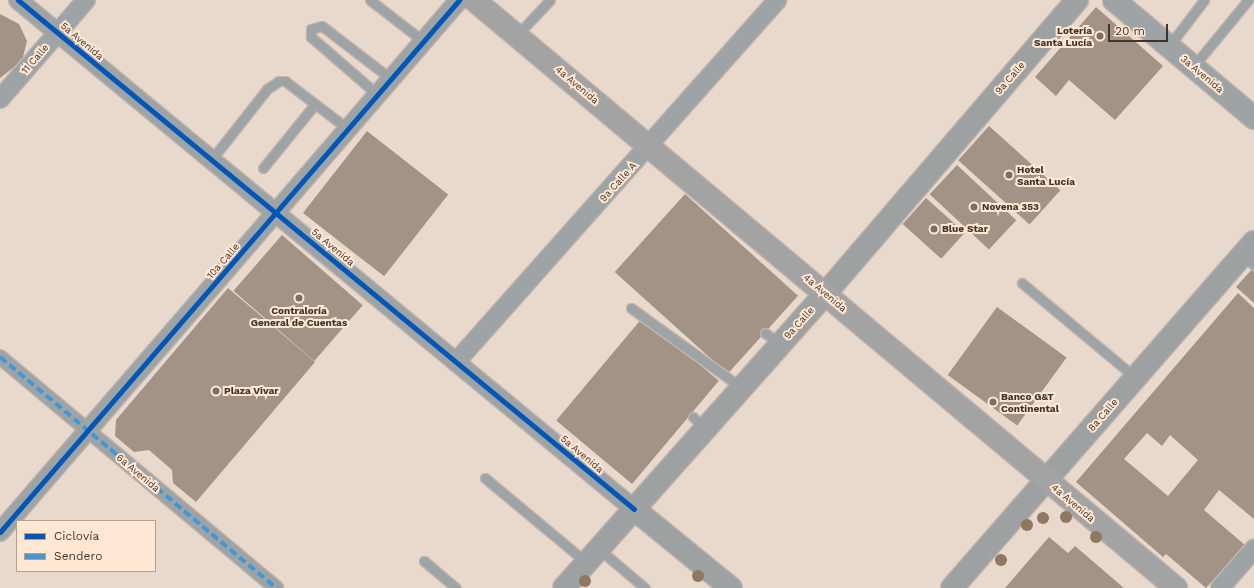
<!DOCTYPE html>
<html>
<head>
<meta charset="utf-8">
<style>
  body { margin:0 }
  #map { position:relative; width:1254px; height:588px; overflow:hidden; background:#e9d9cd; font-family:"Work Sans",sans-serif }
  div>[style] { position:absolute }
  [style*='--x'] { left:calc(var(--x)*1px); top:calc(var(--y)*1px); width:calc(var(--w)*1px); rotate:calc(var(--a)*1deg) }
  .building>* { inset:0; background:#a29386; transform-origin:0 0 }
  .roads { filter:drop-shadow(1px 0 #c2b6ac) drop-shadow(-1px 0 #c2b6ac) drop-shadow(0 1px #c2b6ac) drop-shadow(0 -1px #c2b6ac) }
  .service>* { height:9px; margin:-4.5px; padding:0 4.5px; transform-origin:4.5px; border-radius:4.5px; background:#9ea3a6 }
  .pedestrian>* { height:14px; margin:-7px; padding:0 7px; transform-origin:7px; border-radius:7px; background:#9ea3a6 }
  .minor>* { height:18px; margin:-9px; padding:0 9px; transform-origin:9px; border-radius:9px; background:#9ea3a6 }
  .tertiary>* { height:22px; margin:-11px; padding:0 11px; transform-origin:11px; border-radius:11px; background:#9ea3a6 }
  .secondary>* { height:22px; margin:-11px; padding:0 11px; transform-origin:11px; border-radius:11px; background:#9ea1a2 }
  .primary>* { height:22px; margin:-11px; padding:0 11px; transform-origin:11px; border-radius:11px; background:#a3a3a3 }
  .quiet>* { height:4px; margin-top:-2px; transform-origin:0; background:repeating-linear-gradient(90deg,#3f98d7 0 8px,transparent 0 12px) }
  .cycleway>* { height:5px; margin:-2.5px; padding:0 2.5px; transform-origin:2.5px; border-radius:2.5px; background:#0057b8 }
  .trees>* { width:12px; height:12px; margin:-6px; border-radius:50%; background:#8f7760 }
  .dots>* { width:11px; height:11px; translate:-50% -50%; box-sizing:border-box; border:2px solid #ffe7d3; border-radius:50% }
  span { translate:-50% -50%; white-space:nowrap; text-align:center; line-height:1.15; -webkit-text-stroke:4px #ffe7d3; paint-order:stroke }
  .poi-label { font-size:10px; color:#41352b; font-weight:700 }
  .right { translate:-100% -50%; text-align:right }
  .left { translate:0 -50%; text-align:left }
  .street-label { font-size:10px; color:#41352b }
  .legend { position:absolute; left:16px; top:520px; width:140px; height:52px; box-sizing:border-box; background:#ffe7d3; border:1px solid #b3a090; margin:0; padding:5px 7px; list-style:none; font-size:12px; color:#41352b }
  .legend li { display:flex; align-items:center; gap:8px; height:20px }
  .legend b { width:20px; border:1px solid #b3a090 }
  .scale { position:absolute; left:1108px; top:24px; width:60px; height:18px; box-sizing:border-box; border:2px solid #41352b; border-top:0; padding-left:5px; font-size:12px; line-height:14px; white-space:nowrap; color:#41352b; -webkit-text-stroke:3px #ffe7d3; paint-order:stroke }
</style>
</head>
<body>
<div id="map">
  <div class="building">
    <i style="clip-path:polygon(1096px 7px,1163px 66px,1115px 120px,1069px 80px,1056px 96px,1035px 77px)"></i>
    <i style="clip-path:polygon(0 14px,19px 24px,27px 41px,22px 61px,0 78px)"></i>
    <i style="left:989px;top:126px;width:96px;height:46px;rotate:42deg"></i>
    <i style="left:367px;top:131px;width:103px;height:104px;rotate:38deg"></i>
    <i style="left:957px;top:165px;width:81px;height:40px;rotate:43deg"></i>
    <i style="left:685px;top:194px;width:152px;height:105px;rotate:42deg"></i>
    <i style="left:926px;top:198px;width:52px;height:35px;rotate:42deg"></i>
    <i style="left:282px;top:235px;width:107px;height:74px;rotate:41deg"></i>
    <i style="clip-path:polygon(1254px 267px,1254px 303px,1236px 287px)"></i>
    <i style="clip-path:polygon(228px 288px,315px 362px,196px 502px,173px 483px,172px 470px,149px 450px,134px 452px,115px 436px,116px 420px)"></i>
    <i style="clip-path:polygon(evenodd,1238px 293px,1254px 308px,1254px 519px,1219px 490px,1204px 510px,1245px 545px,1206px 588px,1166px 554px,1163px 557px,1076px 482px,1238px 293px,1147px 433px,1162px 446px,1170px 435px,1198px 460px,1168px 496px,1124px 459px,1147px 433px)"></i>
    <i style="left:997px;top:307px;width:86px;height:84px;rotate:36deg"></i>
    <i style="left:643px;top:317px;width:99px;height:135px;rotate:40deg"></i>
    <i style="clip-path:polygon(1049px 537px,1068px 553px,1075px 546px,1124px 588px,1005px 588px)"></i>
  </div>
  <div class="roads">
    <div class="service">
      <i style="--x:370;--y:0;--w:67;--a:37.7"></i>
      <i style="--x:517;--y:35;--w:48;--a:-46.7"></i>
      <i style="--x:1169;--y:46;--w:58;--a:-52.7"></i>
      <i style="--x:1193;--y:67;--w:87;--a:-50.6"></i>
      <i style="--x:378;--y:95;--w:89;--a:-139.1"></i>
      <i style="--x:311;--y:37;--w:8;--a:-90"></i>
      <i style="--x:311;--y:29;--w:11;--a:-15"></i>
      <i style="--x:322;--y:26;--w:87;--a:37.5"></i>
      <i style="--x:212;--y:159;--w:89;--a:-51.8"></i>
      <i style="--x:267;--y:89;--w:14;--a:-34"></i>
      <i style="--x:279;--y:81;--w:6;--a:0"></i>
      <i style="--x:285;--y:81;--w:79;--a:37.3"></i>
      <i style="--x:263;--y:168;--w:82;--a:-50.9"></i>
      <i style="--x:1242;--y:255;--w:16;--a:40"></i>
      <i style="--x:1022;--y:283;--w:148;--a:39.8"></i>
      <i style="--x:631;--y:308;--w:137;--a:35.8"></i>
      <i style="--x:765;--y:333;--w:19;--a:36"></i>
      <i style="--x:693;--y:417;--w:18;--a:43"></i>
      <i style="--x:485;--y:478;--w:133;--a:39.8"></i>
      <i style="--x:599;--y:549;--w:60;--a:40.3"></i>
      <i style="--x:424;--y:561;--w:42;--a:40.2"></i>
    </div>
    <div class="pedestrian">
      <i style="--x:0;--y:357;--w:360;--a:39.9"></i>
    </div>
    <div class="minor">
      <i style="--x:18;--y:0;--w:799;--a:39.57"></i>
      <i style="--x:0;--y:99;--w:131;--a:-49"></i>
      <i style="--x:456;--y:362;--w:484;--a:-48.4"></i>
      <i style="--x:0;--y:532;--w:703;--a:-49.21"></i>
      <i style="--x:1220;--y:588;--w:52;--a:-48.9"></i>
    </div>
    <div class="tertiary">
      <i style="--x:1114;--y:0;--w:183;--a:40.1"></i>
    </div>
    <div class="secondary">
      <i style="--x:634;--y:509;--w:125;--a:39.2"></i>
      <i style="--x:564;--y:588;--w:393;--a:-48.4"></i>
      <i style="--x:825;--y:294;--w:387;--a:-49.4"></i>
      <i style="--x:952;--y:588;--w:459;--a:-48.9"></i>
    </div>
    <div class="primary">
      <i style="--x:474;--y:0;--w:916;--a:39.95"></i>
    </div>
  </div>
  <div class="quiet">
    <i style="--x:0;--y:357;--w:360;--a:39.9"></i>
  </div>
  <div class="cycleway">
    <i style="--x:18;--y:0;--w:799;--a:39.57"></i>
    <i style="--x:0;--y:532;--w:703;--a:-49.21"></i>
  </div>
  <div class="trees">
    <i style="left:1066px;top:517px"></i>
    <i style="left:1043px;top:518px"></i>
    <i style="left:1027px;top:525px"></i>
    <i style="left:1096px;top:537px"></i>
    <i style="left:1001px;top:560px"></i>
    <i style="left:698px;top:576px"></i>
    <i style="left:585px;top:581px"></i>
  </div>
  <div class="dots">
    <i style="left:1100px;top:36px;background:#7c6e64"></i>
    <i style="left:1009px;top:175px;background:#7c6e64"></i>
    <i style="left:974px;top:207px;background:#7c6e64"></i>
    <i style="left:934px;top:229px;background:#7c6e64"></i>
    <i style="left:299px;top:298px;background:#7c6e64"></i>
    <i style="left:216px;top:391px;background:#7c6e64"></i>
    <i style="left:993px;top:402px;background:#7c6e64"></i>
  </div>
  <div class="poi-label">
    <span class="right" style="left:1092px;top:36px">Lotería<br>Santa Lucía</span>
    <span class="left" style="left:1017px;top:175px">Hotel<br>Santa Lucía</span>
    <span class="left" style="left:982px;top:207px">Novena 353</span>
    <span class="left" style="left:942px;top:229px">Blue Star</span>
    <span style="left:299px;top:316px">Contraloría<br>General de Cuentas</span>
    <span class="left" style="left:224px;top:391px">Plaza Vivar</span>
    <span class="left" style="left:1001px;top:402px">Banco G&amp;T<br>Continental</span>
  </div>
  <div class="street-label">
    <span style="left:82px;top:41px;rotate:40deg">5a Avenida</span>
    <span style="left:35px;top:59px;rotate:-49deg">11 Calle</span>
    <span style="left:1202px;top:74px;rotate:40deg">3a Avenida</span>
    <span style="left:1010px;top:78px;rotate:-49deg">9a Calle</span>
    <span style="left:577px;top:85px;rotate:40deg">4a Avenida</span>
    <span style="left:618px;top:182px;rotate:-48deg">9a Calle A</span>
    <span style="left:333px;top:247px;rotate:40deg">5a Avenida</span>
    <span style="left:223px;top:261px;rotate:-49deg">10a Calle</span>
    <span style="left:825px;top:293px;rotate:40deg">4a Avenida</span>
    <span style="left:799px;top:323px;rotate:-48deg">9a Calle</span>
    <span style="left:1103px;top:415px;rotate:-49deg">8a Calle</span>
    <span style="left:582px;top:454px;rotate:40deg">5a Avenida</span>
    <span style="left:138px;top:473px;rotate:40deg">6a Avenida</span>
    <span style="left:1073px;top:503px;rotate:40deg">4a Avenida</span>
  </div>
  <ul class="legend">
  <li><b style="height:5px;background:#0057b8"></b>Ciclovía</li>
  <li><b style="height:5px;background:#3f98d7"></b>Sendero</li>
  </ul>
  <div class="scale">20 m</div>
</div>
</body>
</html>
